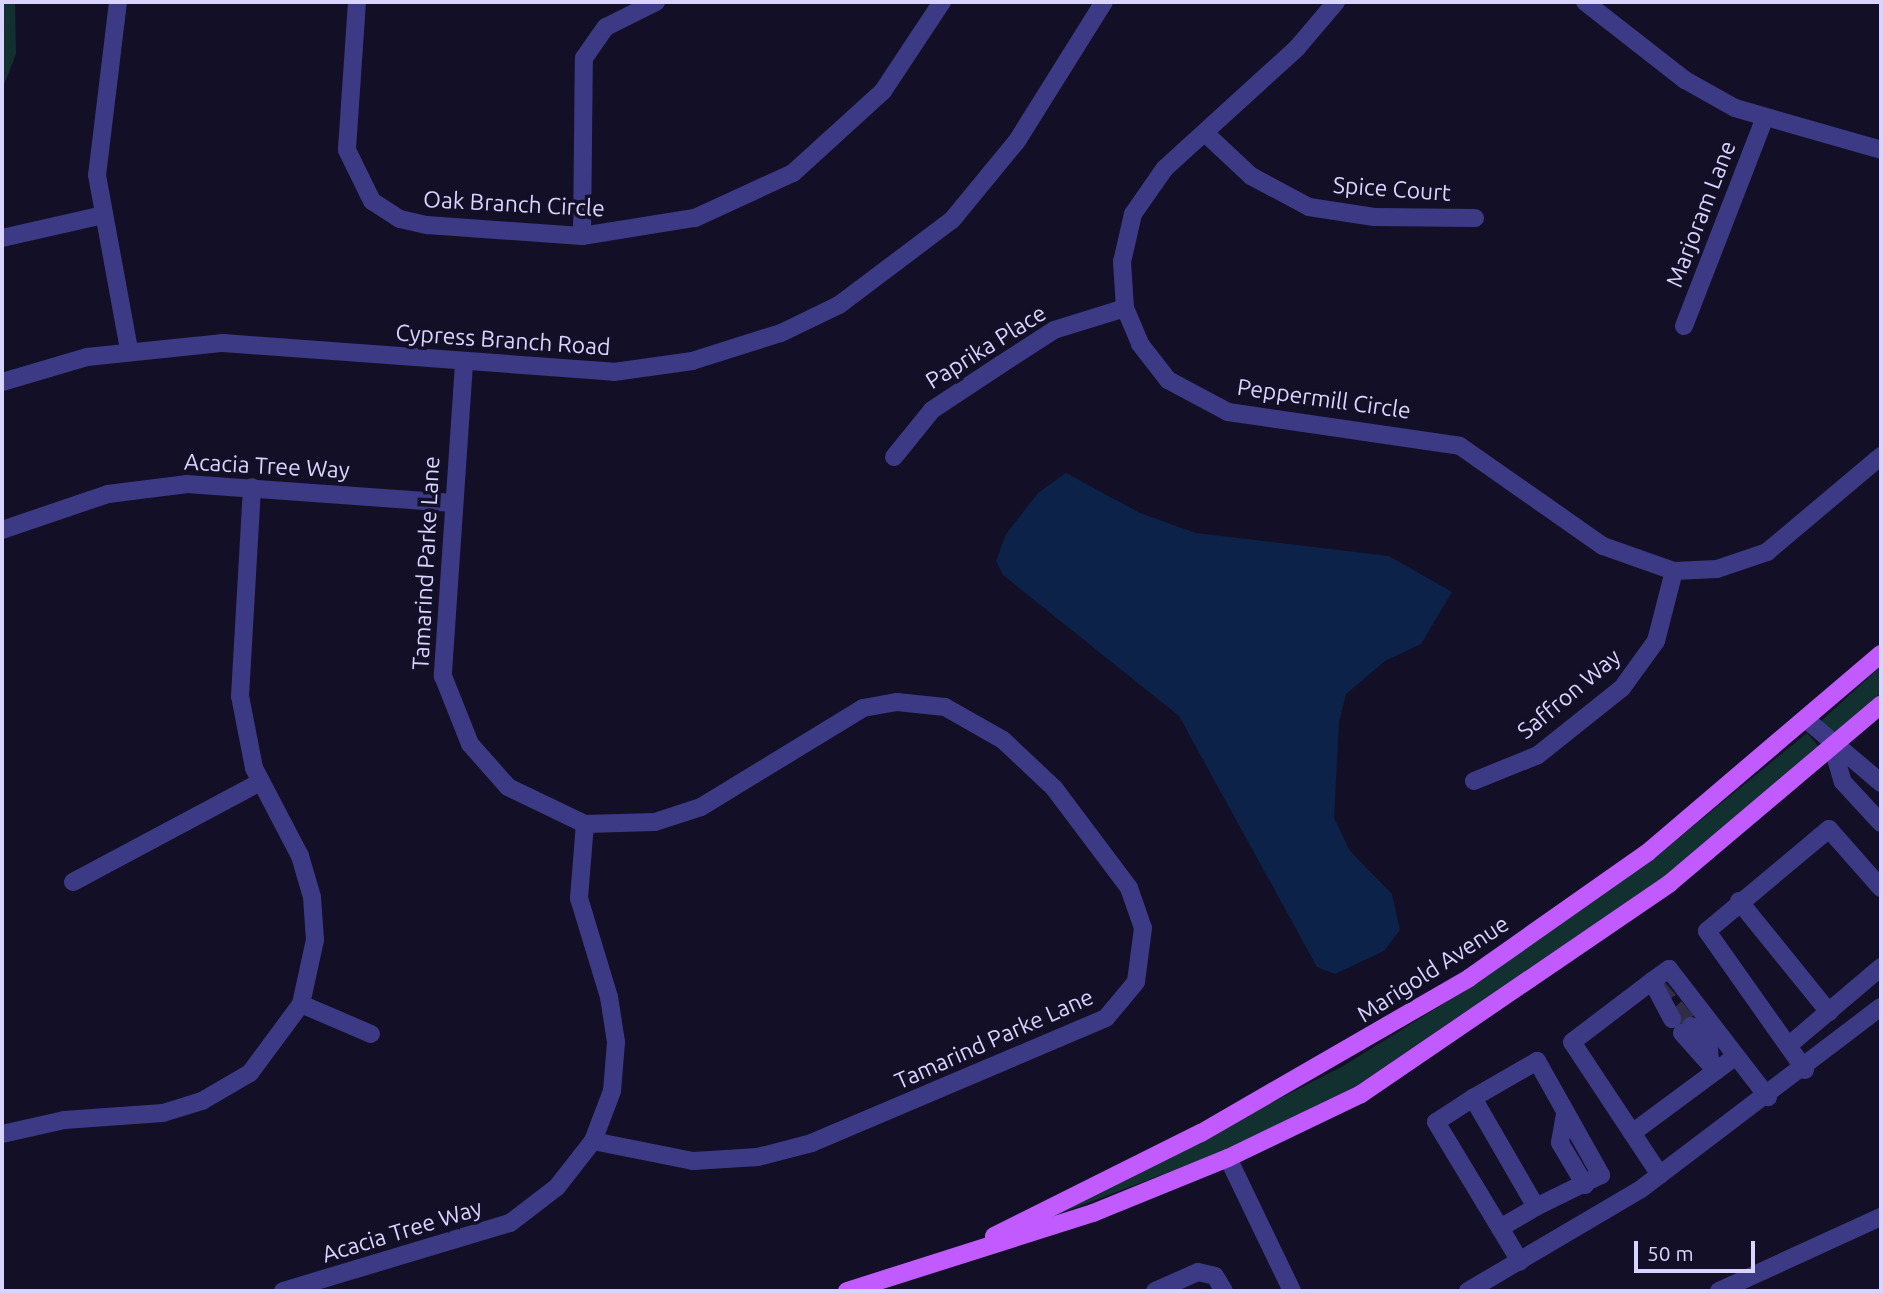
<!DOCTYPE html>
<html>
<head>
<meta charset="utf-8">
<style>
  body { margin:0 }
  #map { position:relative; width:1883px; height:1293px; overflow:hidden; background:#130f26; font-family:Ubuntu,sans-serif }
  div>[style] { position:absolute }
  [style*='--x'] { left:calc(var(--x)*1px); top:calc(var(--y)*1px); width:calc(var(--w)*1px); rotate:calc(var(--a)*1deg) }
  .green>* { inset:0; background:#12302f }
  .water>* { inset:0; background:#0c2248 }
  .minor-tunnel>* { height:18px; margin-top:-9px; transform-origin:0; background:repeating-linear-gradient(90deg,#312d47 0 18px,transparent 0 27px) }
  .minor>* { height:18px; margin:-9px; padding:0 9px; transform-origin:9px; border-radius:9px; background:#3d3a85 }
  .major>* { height:18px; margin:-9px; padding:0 9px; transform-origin:9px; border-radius:9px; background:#c25bff }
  span { translate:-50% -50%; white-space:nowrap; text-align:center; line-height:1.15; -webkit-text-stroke:7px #130f26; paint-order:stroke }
  .street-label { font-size:23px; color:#d9d4ff }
  .frame { position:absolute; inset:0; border:4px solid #d9d4ff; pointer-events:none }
  .scale { position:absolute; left:1634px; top:1241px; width:121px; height:32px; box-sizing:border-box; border:4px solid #d9d4ff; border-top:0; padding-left:9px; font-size:21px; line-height:24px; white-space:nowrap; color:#d9d4ff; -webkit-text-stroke:5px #130f26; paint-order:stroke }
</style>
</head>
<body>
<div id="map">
  <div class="green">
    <i style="clip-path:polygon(2px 2px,15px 2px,16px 54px,2px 90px)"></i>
    <i style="clip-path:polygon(1881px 666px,1881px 693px,1835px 736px,1821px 721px)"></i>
    <i style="clip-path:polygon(1807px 733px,1820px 748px,1665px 876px,1356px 1086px,1224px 1151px,1043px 1220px,1343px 1066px,1466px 990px,1652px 860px)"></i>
  </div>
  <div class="water">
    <i style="clip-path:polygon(1066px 473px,1140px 513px,1196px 533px,1389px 556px,1452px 592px,1421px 644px,1385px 661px,1346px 694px,1339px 722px,1334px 818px,1350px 851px,1392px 894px,1400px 930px,1384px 951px,1335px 974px,1317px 967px,1179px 716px,1003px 575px,996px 561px,1006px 534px,1038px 493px)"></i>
  </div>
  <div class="minor-tunnel">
    <i style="--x:1657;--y:987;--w:52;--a:48.9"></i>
  </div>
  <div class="minor">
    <i style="--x:118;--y:2;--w:174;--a:96.9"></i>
    <i style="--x:97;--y:175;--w:178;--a:79.6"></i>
    <i style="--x:357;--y:2;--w:148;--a:93.9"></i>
    <i style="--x:347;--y:150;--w:57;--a:63.9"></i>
    <i style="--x:372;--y:201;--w:33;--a:33"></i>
    <i style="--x:400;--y:219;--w:28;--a:13"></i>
    <i style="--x:427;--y:225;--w:155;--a:4.1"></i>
    <i style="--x:582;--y:236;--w:114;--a:-9.1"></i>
    <i style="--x:695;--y:218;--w:108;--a:-24.7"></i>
    <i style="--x:793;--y:173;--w:122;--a:-42.3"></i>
    <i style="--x:883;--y:91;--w:107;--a:-56.5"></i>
    <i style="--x:1336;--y:2;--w:60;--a:130.3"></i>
    <i style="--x:1297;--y:48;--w:178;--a:137.7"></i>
    <i style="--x:1165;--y:168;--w:56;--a:124.8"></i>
    <i style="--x:1133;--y:214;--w:49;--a:102.9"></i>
    <i style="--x:1122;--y:262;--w:46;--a:86.3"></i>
    <i style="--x:1125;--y:308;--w:39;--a:67"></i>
    <i style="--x:1140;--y:344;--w:46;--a:52.1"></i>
    <i style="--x:1168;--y:380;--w:68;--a:28.1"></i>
    <i style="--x:1228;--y:412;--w:234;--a:8.3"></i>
    <i style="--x:1460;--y:446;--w:174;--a:35"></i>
    <i style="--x:1603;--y:546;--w:75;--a:19.4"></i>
    <i style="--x:1674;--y:571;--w:43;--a:-2.7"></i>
    <i style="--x:1717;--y:569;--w:53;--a:-18.8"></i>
    <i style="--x:1767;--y:552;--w:149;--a:-40.1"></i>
    <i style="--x:1585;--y:2;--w:127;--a:38"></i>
    <i style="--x:1685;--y:80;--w:57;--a:29.2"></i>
    <i style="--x:1735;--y:108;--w:152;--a:16"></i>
    <i style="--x:1205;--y:133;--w:63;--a:43.1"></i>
    <i style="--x:1251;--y:176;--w:66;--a:28.1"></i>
    <i style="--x:1309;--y:207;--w:66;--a:8.7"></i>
    <i style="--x:1374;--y:217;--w:101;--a:0.6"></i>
    <i style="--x:582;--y:236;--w:178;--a:-89.4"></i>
    <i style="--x:584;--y:58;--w:38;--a:-55"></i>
    <i style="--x:606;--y:27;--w:56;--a:-26.6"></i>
    <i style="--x:2;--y:238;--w:104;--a:-12.8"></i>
    <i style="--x:1684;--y:326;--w:221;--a:-68.8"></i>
    <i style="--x:464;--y:364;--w:313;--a:93.9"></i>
    <i style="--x:443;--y:676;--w:73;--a:68.3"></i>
    <i style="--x:470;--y:744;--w:57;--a:48.5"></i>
    <i style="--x:508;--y:787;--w:85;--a:25.7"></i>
    <i style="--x:585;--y:824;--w:70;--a:-1.6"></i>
    <i style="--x:655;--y:822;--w:48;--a:-18.1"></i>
    <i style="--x:701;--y:807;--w:190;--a:-31.4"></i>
    <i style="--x:863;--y:708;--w:35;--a:-10"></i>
    <i style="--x:897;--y:702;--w:48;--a:5.9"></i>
    <i style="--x:945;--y:707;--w:67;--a:29.6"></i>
    <i style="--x:1003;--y:740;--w:70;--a:43.3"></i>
    <i style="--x:1054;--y:788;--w:125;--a:53.1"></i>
    <i style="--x:1129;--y:888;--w:42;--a:70.7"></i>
    <i style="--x:1143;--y:928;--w:54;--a:97.4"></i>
    <i style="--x:1136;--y:982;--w:47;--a:129.8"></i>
    <i style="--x:1106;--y:1018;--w:319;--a:157"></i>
    <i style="--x:812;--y:1143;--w:56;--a:165.5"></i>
    <i style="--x:758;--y:1157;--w:65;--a:176.5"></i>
    <i style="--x:693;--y:1161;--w:102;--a:-168.7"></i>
    <i style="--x:2;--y:382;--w:89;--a:-16.4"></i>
    <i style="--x:87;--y:357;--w:137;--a:-5.9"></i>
    <i style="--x:223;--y:343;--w:392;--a:4.2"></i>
    <i style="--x:614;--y:372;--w:79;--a:-8"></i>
    <i style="--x:692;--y:361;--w:93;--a:-17.5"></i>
    <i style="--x:781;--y:333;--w:64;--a:-25.8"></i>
    <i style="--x:839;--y:305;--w:141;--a:-37"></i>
    <i style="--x:952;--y:220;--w:102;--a:-50.6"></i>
    <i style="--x:1017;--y:141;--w:164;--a:-58"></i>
    <i style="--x:894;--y:457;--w:60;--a:-51"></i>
    <i style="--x:932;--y:410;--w:82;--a:-33.5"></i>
    <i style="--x:1000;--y:365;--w:64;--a:-32.9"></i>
    <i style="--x:1054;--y:330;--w:74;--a:-17.2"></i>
    <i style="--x:2;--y:530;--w:112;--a:-18.8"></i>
    <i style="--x:108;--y:494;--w:80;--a:-7.2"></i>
    <i style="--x:187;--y:484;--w:267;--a:4.1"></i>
    <i style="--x:1808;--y:721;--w:96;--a:40.3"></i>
    <i style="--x:1833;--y:748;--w:35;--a:74"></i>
    <i style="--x:1843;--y:782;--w:56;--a:47.2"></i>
    <i style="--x:1474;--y:781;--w:69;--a:-22.1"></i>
    <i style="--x:1538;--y:755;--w:107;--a:-38.6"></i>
    <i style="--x:1622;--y:688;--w:58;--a:-54.1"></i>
    <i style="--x:1656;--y:641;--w:72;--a:-75.6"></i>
    <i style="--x:73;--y:882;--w:212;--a:-28.1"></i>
    <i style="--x:1739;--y:901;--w:143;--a:51"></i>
    <i style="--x:1652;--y:981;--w:43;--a:62.2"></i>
    <i style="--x:301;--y:1004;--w:76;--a:23.2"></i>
    <i style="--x:1691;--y:1026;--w:28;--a:51"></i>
    <i style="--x:1709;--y:1048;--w:14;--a:86"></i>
    <i style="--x:1682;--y:1033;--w:51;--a:48.2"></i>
    <i style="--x:1788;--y:1046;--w:122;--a:-40.3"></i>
    <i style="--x:1805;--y:1070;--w:170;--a:-125.2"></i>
    <i style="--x:1707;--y:931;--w:159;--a:-39.9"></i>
    <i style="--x:1829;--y:829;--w:79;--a:48.6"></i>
    <i style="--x:1473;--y:1098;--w:74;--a:-30"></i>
    <i style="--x:1537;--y:1061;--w:131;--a:60.7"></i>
    <i style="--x:1601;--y:1175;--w:72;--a:153.8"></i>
    <i style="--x:1565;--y:1114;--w:29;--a:100"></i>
    <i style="--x:1560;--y:1143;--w:49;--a:59.2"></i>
    <i style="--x:1632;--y:1133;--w:129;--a:-36.5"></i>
    <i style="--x:2;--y:1134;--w:64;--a:-12.7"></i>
    <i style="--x:64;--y:1120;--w:99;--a:-4"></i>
    <i style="--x:163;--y:1113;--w:41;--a:-17.1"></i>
    <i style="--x:202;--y:1101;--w:56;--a:-30.3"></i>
    <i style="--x:250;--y:1073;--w:86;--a:-53.5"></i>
    <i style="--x:301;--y:1004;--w:66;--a:-77.7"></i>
    <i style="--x:315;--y:940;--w:43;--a:-94"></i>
    <i style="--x:312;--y:897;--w:43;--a:-106.3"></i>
    <i style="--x:300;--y:856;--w:99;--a:-117.6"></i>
    <i style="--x:254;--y:768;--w:73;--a:-101"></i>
    <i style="--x:240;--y:696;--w:209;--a:-86.7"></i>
    <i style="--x:1228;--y:1158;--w:148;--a:64.3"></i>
    <i style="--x:1660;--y:1175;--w:159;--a:-123.5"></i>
    <i style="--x:1572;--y:1042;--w:101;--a:-37.3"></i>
    <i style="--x:1652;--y:981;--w:21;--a:-35"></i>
    <i style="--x:1669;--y:969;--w:162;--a:52.3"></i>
    <i style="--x:1500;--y:1228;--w:42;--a:-30.3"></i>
    <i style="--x:1536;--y:1207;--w:126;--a:-120"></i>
    <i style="--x:1473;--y:1098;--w:44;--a:147"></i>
    <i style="--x:1436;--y:1122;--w:124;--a:58.9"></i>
    <i style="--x:1500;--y:1228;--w:39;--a:59"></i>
    <i style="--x:283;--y:1291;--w:237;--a:-16.7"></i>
    <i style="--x:510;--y:1223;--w:59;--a:-37.5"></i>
    <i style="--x:557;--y:1187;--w:58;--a:-52"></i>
    <i style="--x:593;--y:1141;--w:53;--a:-69.2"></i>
    <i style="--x:612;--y:1091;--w:49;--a:-85.3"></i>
    <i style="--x:616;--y:1042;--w:46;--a:-98.8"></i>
    <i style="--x:609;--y:997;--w:103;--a:-106.9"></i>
    <i style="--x:579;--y:898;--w:74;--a:-85.4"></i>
    <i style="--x:1155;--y:1291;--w:47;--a:-23.8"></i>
    <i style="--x:1198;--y:1272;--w:17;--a:13"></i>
    <i style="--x:1215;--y:1276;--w:17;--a:59"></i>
    <i style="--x:1468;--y:1291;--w:201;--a:-30.5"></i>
    <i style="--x:1641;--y:1189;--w:301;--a:-37.2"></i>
    <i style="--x:1719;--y:1291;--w:178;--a:-24.6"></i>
  </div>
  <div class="major">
    <i style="--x:994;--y:1236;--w:231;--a:-26.5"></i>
    <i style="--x:1201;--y:1133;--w:310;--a:-30"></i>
    <i style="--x:1469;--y:978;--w:218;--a:-35.1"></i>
    <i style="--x:1647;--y:853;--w:307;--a:-40.4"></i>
    <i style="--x:847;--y:1291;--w:258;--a:-17.6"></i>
    <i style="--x:1093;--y:1213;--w:146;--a:-22.2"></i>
    <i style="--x:1228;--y:1158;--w:148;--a:-25.7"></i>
    <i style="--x:1361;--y:1094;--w:374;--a:-34.3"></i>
    <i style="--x:1670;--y:883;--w:276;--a:-40.2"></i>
  </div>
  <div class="street-label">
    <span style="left:1392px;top:189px;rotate:4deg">Spice Court</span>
    <span style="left:514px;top:204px;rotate:3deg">Oak Branch Circle</span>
    <span style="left:1701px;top:214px;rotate:-69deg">Marjoram Lane</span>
    <span style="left:503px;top:340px;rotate:4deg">Cypress Branch Road</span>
    <span style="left:986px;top:347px;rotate:-32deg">Paprika Place</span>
    <span style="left:1324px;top:399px;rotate:8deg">Peppermill Circle</span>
    <span style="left:267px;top:466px;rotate:3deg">Acacia Tree Way</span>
    <span style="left:426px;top:563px;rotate:-87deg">Tamarind Parke Lane</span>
    <span style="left:1569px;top:694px;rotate:-40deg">Saffron Way</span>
    <span style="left:1433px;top:969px;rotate:-33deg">Marigold Avenue</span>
    <span style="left:994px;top:1039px;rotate:-24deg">Tamarind Parke Lane</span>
    <span style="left:402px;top:1231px;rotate:-17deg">Acacia Tree Way</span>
  </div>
  <div class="frame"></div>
  <div class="scale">50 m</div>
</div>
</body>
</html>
